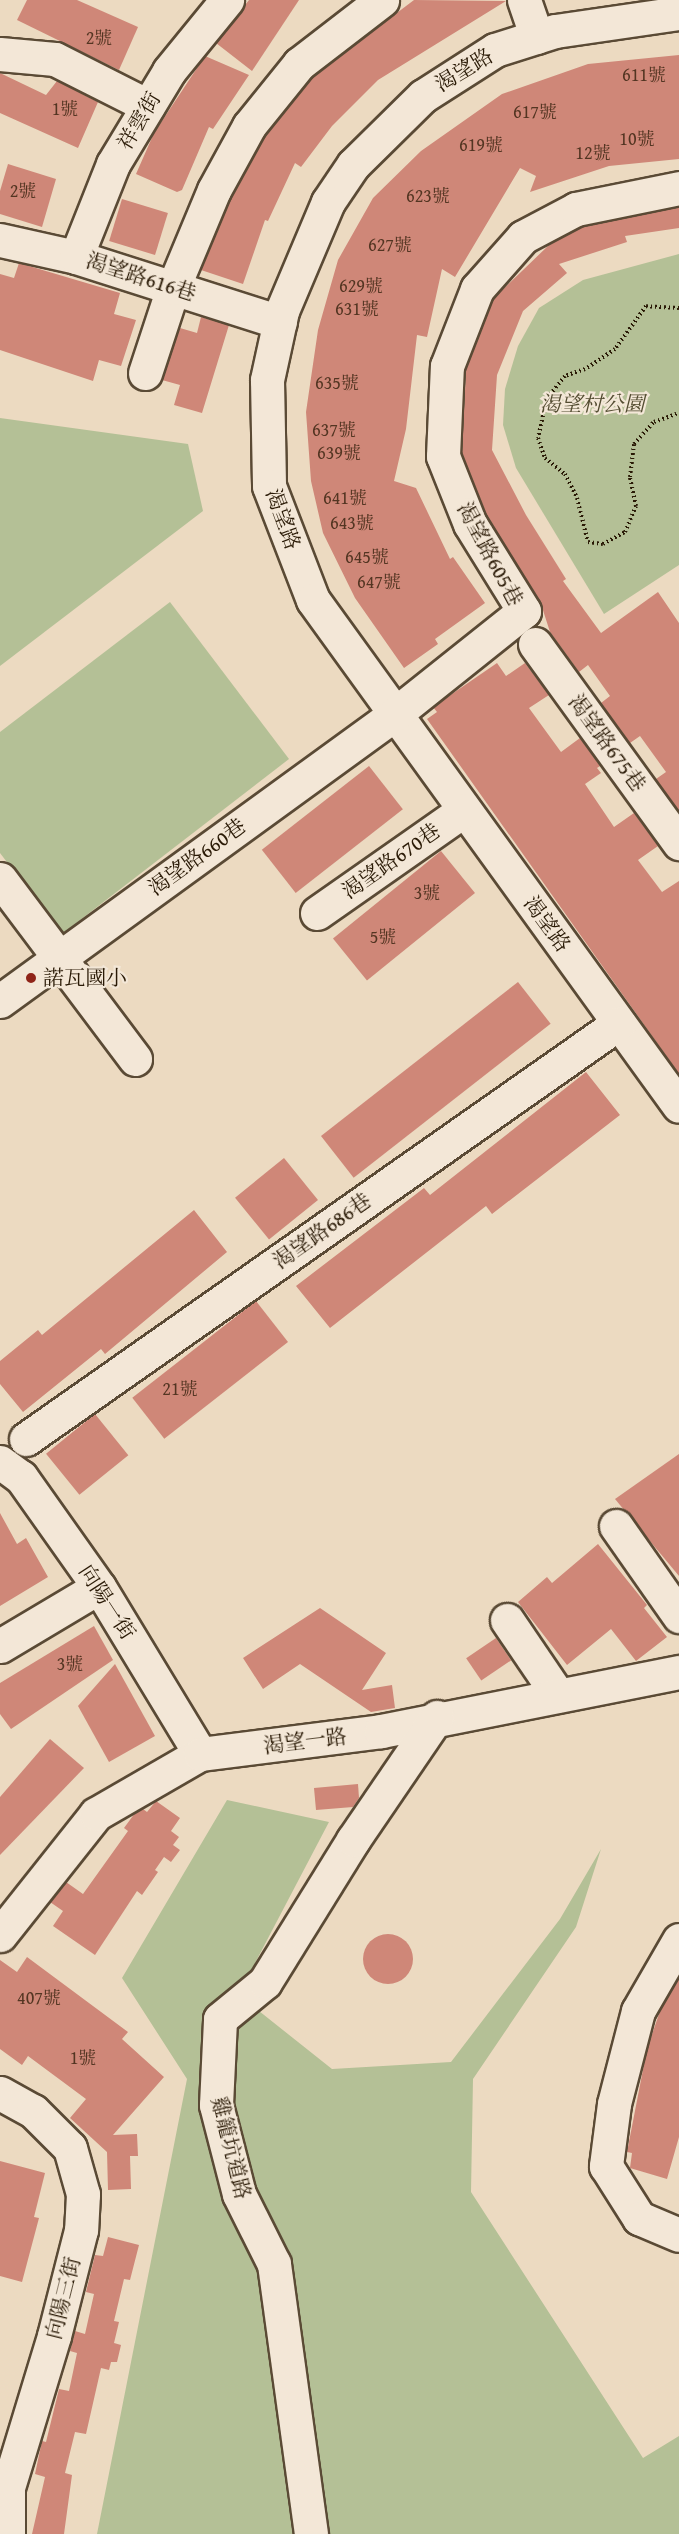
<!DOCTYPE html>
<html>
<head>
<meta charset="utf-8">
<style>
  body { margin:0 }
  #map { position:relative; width:679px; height:2534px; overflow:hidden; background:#ecdac1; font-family:"Gentium Book Plus","Noto Serif TC",serif }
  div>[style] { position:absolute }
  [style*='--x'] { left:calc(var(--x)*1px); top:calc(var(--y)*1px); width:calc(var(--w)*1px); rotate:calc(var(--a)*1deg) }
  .green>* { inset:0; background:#b4c096 }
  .building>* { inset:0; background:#cf8778; transform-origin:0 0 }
  .round { border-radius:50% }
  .path>* { height:4px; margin-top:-2px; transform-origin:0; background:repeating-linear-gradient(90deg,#2a1a06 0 1.5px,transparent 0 4.5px) }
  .roads { filter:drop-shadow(2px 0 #5a4a35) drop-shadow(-2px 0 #5a4a35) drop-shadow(0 2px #5a4a35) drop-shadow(0 -2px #5a4a35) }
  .minor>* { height:33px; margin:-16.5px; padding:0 16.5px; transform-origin:16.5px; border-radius:16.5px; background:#f3e7d7 }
  .dots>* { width:16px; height:16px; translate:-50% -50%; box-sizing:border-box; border:3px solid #f3e7d7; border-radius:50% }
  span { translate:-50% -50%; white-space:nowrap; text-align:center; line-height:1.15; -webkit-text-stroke:4.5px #f3e7d7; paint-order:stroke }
  .number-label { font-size:18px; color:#533522 }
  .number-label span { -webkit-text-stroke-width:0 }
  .street-label { font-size:21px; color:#2a1a06 }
  .park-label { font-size:21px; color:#534c31; font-style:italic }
  .poi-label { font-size:21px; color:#2a1a06 }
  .left { translate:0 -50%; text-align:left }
</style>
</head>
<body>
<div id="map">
  <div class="green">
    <i style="clip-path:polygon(679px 254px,679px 565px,604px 614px,516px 468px,503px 425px,505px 389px,518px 346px,539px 308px,583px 280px)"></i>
    <i style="clip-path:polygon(0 418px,188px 444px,203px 511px,0 666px)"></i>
    <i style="clip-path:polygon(170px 602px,289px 759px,62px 934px,0 853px,0 732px)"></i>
    <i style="clip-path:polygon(227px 1800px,329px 1822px,255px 1963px,259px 2011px,332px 2069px,451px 2062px,560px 1919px,601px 1849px,576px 1927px,473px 2079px,471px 2192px,643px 2458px,679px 2436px,679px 2534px,97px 2534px,187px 2079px,122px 1978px)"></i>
  </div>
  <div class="building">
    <i style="clip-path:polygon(27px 0,77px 0,138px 27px,119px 70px,17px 20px)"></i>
    <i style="clip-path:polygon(249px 0,299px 0,252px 71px,216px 43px)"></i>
    <i style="clip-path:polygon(414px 0,506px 1px,378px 80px,332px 126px,301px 167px,295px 163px,268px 221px,265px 220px,243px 284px,201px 270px,231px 198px,265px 136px,312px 77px)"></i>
    <i style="clip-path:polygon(679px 55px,679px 159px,609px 166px,530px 192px,536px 176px,520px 168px,455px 277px,442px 269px,427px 337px,417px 335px,406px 429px,394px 481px,416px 488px,450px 559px,453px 557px,485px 603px,435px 639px,438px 644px,404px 668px,355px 598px,323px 533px,311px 481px,306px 412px,318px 330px,338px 260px,373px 198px,421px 151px,502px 94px,588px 64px)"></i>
    <i style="clip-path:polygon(205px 56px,249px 75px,213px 129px,209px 127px,182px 190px,177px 192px,136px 174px,154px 133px)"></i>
    <i style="clip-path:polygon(0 73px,46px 95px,57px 81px,98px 102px,78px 148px,0 113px)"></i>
    <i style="clip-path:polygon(8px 164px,56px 179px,42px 227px,0 214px,0 191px)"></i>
    <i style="left:122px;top:199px;width:48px;height:44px;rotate:17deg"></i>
    <i style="clip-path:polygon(679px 207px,679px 228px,625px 236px,627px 242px,559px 264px,567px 273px,523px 311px,497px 375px,492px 450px,526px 515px,566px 579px,563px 581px,601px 633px,658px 592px,679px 623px,679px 811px,656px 779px,666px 772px,640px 736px,630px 743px,601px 703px,610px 696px,588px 665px,579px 672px,550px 632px,540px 601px,487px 516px,462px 453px,466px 370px,493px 299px,550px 244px,582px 227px)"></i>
    <i style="clip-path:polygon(19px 263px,120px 293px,114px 314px,136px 320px,121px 366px,99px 360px,93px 381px,0 350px,0 274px,14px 278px)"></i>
    <i style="clip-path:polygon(201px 317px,229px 325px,202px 413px,174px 405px,180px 385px,162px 380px,180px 328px,197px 333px)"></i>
    <i style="clip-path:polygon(497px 663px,506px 676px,525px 663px,549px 695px,529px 708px,561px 752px,580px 738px,600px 766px,597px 768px,601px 773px,585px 784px,614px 827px,634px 813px,658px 846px,638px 860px,662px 892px,679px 881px,679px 1074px,427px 719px,437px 712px,433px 707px)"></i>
    <i style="left:369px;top:766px;width:55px;height:136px;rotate:52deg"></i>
    <i style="left:441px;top:851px;width:54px;height:139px;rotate:51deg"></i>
    <i style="left:518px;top:982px;width:53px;height:250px;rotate:52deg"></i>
    <i style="clip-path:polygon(586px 1072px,620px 1115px,492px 1214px,486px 1206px,330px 1328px,296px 1286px,424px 1188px,430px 1195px)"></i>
    <i style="left:284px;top:1158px;width:54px;height:63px;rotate:51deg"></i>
    <i style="clip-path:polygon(194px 1210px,227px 1252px,105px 1354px,101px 1349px,23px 1412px,0 1384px,0 1361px,38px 1330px,42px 1335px)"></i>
    <i style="left:256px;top:1301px;width:52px;height:157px;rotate:52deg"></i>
    <i style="left:95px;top:1414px;width:53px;height:63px;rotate:51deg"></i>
    <i style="clip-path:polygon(679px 1454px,679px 1576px,615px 1499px)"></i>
    <i style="clip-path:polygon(0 1513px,17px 1544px,26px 1538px,48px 1577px,0 1606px)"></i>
    <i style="clip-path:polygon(598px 1544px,647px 1605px,644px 1608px,667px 1637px,636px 1661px,611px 1629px,567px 1665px,518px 1602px,547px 1577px,552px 1583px)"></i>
    <i style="clip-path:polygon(320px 1608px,386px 1653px,362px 1690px,392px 1685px,395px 1708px,371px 1712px,300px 1664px,263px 1689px,243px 1658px)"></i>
    <i style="clip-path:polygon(94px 1626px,113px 1660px,11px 1729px,0 1714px,0 1683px)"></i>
    <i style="left:496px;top:1638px;width:27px;height:36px;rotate:56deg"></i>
    <i style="clip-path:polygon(115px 1664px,155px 1736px,109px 1762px,78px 1706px)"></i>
    <i style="clip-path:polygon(50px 1739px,84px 1768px,0 1855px,0 1797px)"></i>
    <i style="clip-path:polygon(358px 1784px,359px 1798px,353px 1807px,316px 1810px,314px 1788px)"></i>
    <i style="clip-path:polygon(156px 1801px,180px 1818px,171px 1831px,179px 1837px,173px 1845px,180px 1850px,171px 1862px,164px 1857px,155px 1870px,158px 1872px,142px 1895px,137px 1891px,95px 1955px,53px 1926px,63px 1911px,50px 1902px,66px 1882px,83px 1894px,128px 1831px,124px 1828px,135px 1813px,143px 1809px,147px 1812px)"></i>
    <i class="round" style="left:363px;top:1934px;width:50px;height:50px"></i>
    <i style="clip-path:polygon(27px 1957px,128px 2032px,122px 2039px,164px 2077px,113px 2135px,137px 2134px,138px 2156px,130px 2156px,131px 2189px,108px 2190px,107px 2152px,70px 2118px,86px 2099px,28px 2056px,22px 2065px,0 2049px,0 1960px,17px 1972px)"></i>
    <i style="clip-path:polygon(679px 1977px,679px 2137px,667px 2179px,630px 2168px,632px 2153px,627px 2152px,647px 2049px,660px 2011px)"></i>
    <i style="clip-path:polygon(0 2161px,45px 2173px,34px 2217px,39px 2218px,22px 2282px,0 2276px)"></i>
    <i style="clip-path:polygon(108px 2237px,139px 2245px,130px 2280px,124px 2279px,114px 2321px,119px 2322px,114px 2343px,121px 2345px,117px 2362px,111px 2362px,109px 2370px,101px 2368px,86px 2434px,75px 2432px,65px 2473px,72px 2475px,64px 2534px,32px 2534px,45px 2477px,35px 2474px,42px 2441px,46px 2442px,59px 2389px,69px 2391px,77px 2353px,70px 2351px,75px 2331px,85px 2334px,94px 2294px,86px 2292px,95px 2255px,103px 2256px)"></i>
  </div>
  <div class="path">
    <i style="--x:679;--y:308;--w:33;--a:-177"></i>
    <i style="--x:646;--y:306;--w:53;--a:125.8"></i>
    <i style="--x:615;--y:349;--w:36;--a:146"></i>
    <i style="--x:585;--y:369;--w:21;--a:161"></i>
    <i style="--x:565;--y:376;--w:28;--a:129"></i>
    <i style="--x:547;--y:398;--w:41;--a:102.7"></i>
    <i style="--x:538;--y:438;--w:21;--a:71"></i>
    <i style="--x:545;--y:458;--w:26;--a:39"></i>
    <i style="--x:565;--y:474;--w:27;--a:63"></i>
    <i style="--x:577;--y:498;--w:45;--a:76"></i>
    <i style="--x:588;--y:542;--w:15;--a:8"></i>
    <i style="--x:603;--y:544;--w:25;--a:-29"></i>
    <i style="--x:625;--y:532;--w:28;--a:-67"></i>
    <i style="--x:636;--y:506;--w:30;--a:-102"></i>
    <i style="--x:630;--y:477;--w:33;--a:-83"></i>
    <i style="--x:634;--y:444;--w:30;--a:-48"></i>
    <i style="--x:654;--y:422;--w:27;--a:-20"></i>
  </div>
  <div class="roads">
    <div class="minor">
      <i style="--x:524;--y:0;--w:39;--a:71"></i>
      <i style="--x:679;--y:13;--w:125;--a:171.7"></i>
      <i style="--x:555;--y:31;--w:63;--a:162.4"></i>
      <i style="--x:495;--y:50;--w:85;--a:147.4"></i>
      <i style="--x:423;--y:96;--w:98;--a:135.4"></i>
      <i style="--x:353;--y:165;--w:45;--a:124"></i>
      <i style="--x:328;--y:202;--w:118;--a:112.9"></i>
      <i style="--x:282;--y:311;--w:71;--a:102.3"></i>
      <i style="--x:267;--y:380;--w:106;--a:88.9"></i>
      <i style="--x:269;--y:486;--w:122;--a:68.9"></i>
      <i style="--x:313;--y:600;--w:624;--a:54.12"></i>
      <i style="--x:0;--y:54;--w:55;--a:5.2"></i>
      <i style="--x:55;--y:59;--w:104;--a:26.8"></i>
      <i style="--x:0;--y:240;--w:78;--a:12.6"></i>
      <i style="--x:76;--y:257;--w:214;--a:17.7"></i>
      <i style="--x:76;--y:257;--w:100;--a:-68.3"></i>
      <i style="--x:113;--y:164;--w:109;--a:-58.9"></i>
      <i style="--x:169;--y:71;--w:92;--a:-50.8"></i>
      <i style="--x:145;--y:373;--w:89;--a:-71.8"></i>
      <i style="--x:173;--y:288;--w:106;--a:-67.3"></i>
      <i style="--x:214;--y:190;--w:73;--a:-61.3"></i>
      <i style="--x:249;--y:126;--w:80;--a:-51.1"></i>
      <i style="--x:299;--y:64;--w:105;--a:-37.6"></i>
      <i style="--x:535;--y:644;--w:246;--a:54.1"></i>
      <i style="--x:0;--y:879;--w:225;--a:53.1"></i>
      <i style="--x:317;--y:913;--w:179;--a:-35"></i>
      <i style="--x:0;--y:1001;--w:488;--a:-36"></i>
      <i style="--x:395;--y:714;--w:165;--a:-38.6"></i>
      <i style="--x:524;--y:611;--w:102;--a:-121.8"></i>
      <i style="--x:470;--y:524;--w:73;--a:-111.7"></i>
      <i style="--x:443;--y:456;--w:90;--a:-87.5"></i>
      <i style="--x:447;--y:366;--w:83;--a:-68.7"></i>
      <i style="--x:477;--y:289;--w:69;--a:-48.5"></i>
      <i style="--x:523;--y:237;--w:60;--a:-27.8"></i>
      <i style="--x:576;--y:209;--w:105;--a:-11.5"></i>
      <i style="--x:26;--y:1439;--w:724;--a:-35.05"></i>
      <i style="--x:0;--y:1462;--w:26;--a:36"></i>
      <i style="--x:21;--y:1477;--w:135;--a:54.7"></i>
      <i style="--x:99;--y:1587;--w:195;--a:58.8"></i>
      <i style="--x:616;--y:1526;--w:110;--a:55"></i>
      <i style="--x:507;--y:1620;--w:91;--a:55.8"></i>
      <i style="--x:0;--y:1646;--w:115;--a:-30.8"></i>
      <i style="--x:0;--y:1935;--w:154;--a:-51.6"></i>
      <i style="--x:96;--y:1814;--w:120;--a:-30"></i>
      <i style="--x:200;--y:1754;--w:182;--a:-7.2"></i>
      <i style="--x:381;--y:1731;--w:304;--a:-11.2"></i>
      <i style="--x:679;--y:1940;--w:82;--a:120"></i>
      <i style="--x:638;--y:2011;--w:96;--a:104.5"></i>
      <i style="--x:614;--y:2104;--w:63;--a:97.4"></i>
      <i style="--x:606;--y:2166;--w:62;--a:57.6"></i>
      <i style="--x:639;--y:2218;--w:43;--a:23"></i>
      <i style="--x:0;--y:2093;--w:38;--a:29"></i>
      <i style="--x:33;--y:2111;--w:52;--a:45"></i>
      <i style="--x:70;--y:2148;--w:48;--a:74.2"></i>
      <i style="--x:83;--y:2194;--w:36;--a:93"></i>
      <i style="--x:81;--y:2230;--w:109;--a:104.3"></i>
      <i style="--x:54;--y:2336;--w:158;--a:106.9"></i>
      <i style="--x:8;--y:2487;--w:47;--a:90"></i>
      <i style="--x:311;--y:2534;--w:273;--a:-97.8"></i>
      <i style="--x:274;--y:2264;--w:78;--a:-116.6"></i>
      <i style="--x:239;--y:2194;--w:92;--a:-104.5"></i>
      <i style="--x:216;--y:2105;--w:86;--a:-87.3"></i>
      <i style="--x:220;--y:2019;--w:58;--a:-39.4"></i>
      <i style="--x:265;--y:1982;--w:167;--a:-58.2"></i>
      <i style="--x:353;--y:1840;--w:149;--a:-55.7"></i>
    </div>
  </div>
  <div class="dots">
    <i style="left:31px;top:978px;background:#8f2418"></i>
  </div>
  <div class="number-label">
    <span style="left:99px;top:38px">2號</span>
    <span style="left:644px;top:75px">611號</span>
    <span style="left:65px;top:109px">1號</span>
    <span style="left:535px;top:112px">617號</span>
    <span style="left:637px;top:139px">10號</span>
    <span style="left:481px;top:145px">619號</span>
    <span style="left:593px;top:153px">12號</span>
    <span style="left:23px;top:191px">2號</span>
    <span style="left:428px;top:196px">623號</span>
    <span style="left:390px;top:245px">627號</span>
    <span style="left:361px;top:286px">629號</span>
    <span style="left:357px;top:309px">631號</span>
    <span style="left:337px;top:383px">635號</span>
    <span style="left:334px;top:430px">637號</span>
    <span style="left:339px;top:453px">639號</span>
    <span style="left:345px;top:498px">641號</span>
    <span style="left:352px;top:523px">643號</span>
    <span style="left:367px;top:557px">645號</span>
    <span style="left:379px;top:582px">647號</span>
    <span style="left:427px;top:893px">3號</span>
    <span style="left:383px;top:937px">5號</span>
    <span style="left:180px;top:1389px">21號</span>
    <span style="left:70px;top:1664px">3號</span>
    <span style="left:39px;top:1998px">407號</span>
    <span style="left:83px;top:2058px">1號</span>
  </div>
  <div class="street-label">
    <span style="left:464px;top:70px;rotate:-31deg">渴望路</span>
    <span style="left:139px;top:121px;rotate:-59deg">祥雲街</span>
    <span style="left:141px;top:277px;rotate:18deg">渴望路616巷</span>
    <span style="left:283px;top:519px;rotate:70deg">渴望路</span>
    <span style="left:490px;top:554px;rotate:62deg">渴望路605巷</span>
    <span style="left:607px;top:743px;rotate:54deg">渴望路675巷</span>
    <span style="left:197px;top:857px;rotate:-36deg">渴望路660巷</span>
    <span style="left:391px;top:861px;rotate:-35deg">渴望路670巷</span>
    <span style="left:547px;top:924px;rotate:54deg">渴望路</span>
    <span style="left:322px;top:1231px;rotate:-35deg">渴望路686巷</span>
    <span style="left:107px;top:1602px;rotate:57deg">向陽一街</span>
    <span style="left:305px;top:1741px;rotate:-7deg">渴望一路</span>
    <span style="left:231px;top:2148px;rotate:76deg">雞籠坑道路</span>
    <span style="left:63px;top:2298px;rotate:-76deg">向陽三街</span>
  </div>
  <div class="park-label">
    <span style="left:592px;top:404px">渴望村公園</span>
  </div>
  <div class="poi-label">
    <span class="left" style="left:43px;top:978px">諾瓦國小</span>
  </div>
</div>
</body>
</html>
